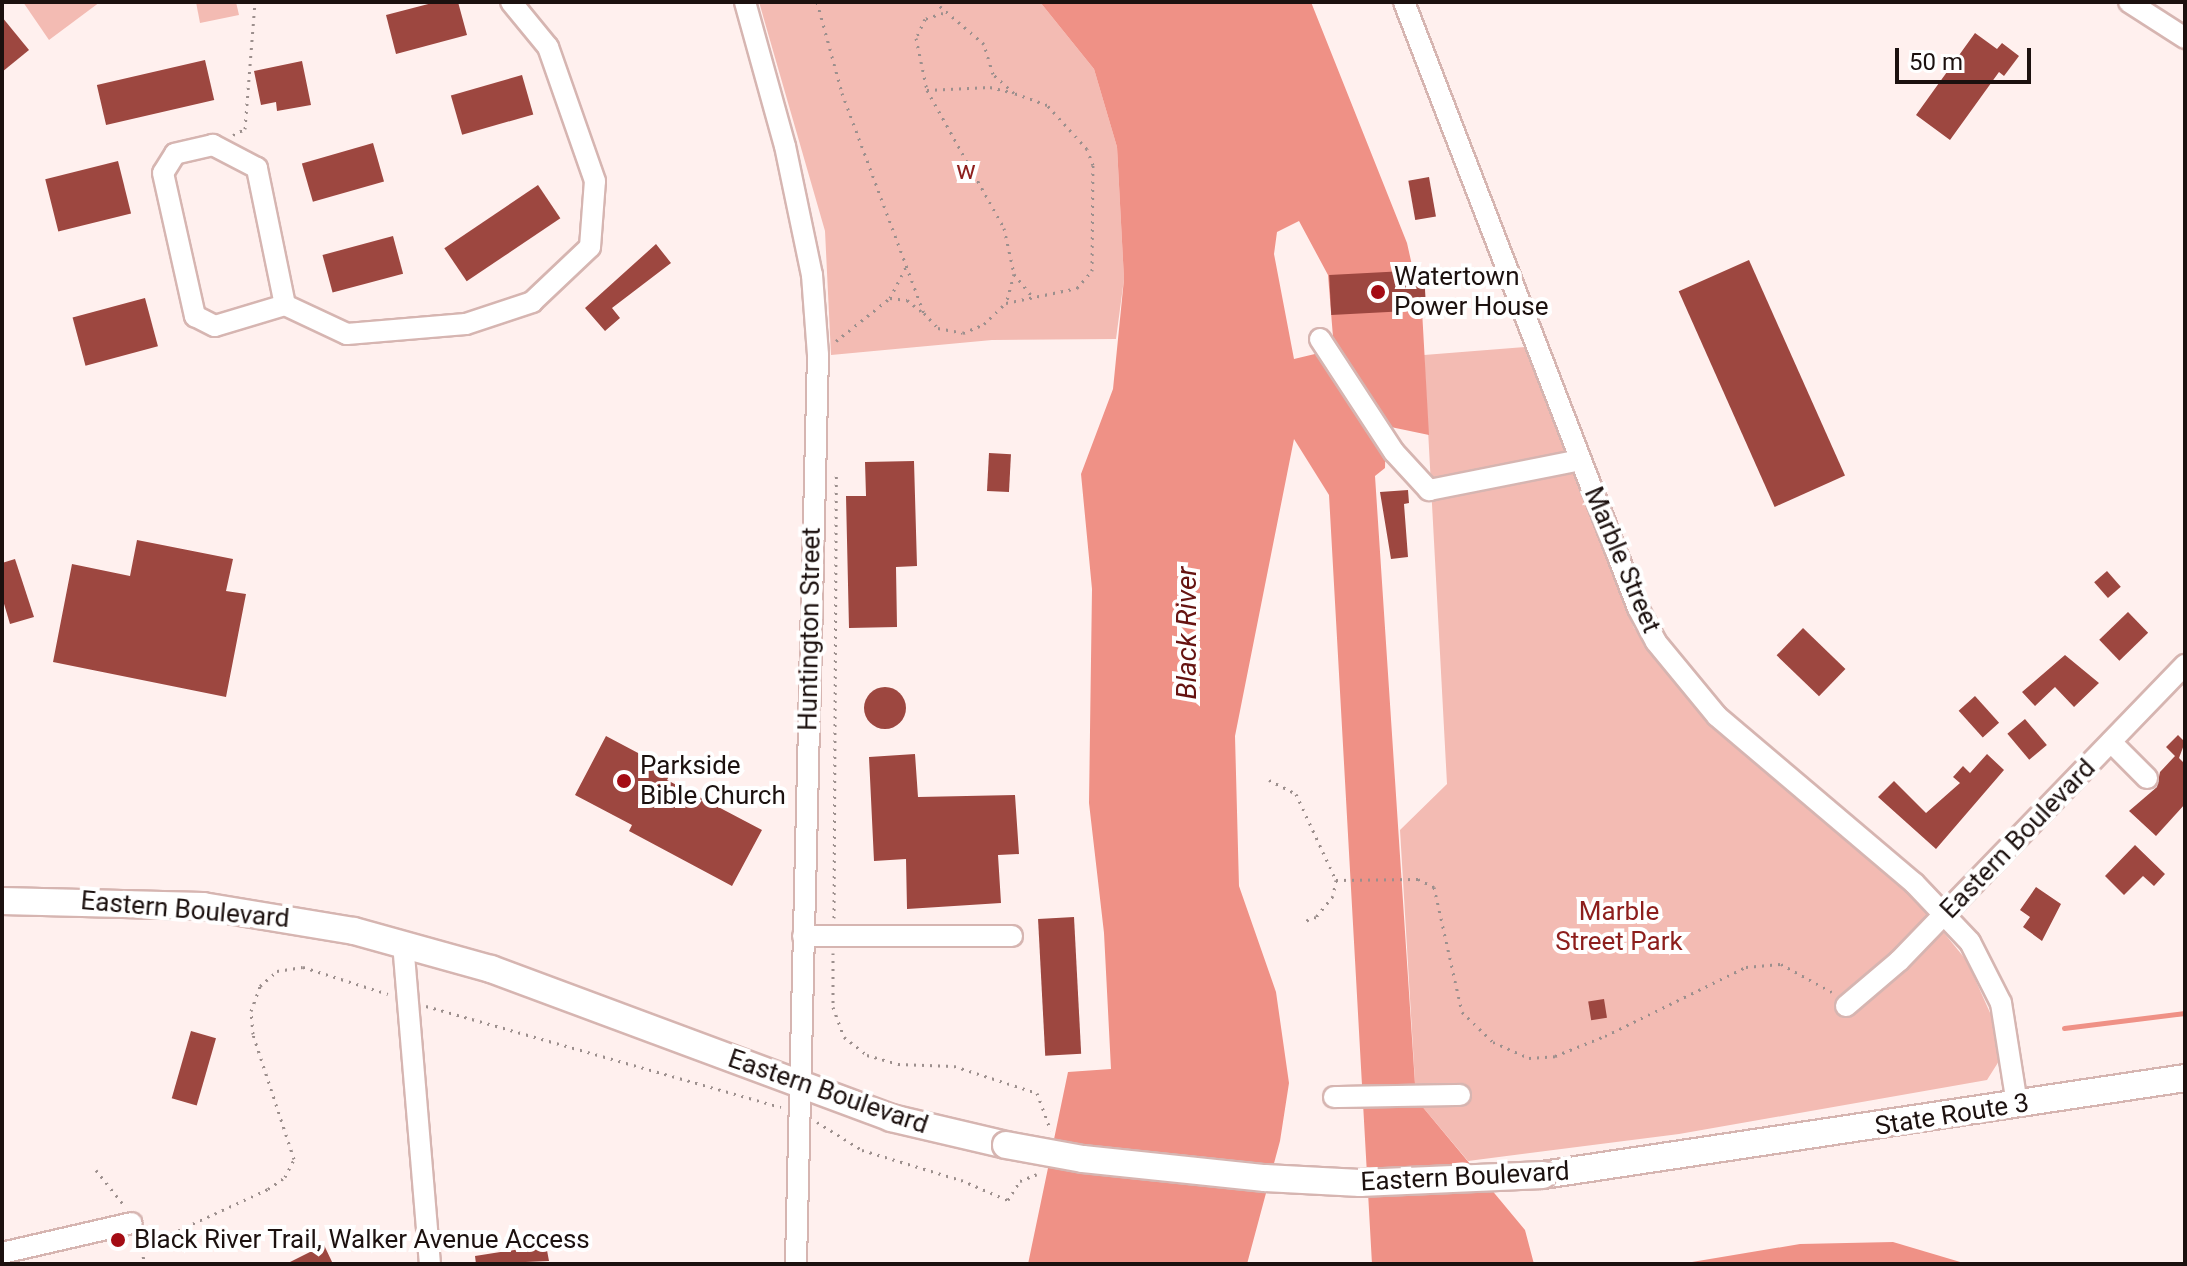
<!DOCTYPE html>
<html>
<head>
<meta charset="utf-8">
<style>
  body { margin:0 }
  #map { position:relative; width:2187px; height:1266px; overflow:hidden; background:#fff0ee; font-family:Roboto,sans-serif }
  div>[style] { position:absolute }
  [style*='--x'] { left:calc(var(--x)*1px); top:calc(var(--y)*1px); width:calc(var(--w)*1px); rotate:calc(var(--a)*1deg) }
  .green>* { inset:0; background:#f3bbb3 }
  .water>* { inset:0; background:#ef9186 }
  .stream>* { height:5px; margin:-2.5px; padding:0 2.5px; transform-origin:2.5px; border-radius:2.5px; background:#ef9186 }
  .building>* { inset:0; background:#9d4740; transform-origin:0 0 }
  .round { border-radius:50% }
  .path>* { height:3px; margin-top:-1.5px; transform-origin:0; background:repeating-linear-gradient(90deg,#9c8f8d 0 2px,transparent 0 8px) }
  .roads { filter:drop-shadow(2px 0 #d6b5b1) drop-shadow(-2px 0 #d6b5b1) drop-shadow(0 2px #d6b5b1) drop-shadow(0 -2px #d6b5b1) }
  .minor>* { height:20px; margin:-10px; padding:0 10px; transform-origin:10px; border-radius:10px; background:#fff }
  .major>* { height:26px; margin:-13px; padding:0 13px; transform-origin:13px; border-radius:13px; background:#fff }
  .bridges { filter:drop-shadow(2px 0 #d6b5b1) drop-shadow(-2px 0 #d6b5b1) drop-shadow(0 2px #d6b5b1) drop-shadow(0 -2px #d6b5b1) }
  .major-bridge>* { height:26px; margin:-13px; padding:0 13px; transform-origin:13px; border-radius:13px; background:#fff }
  .dots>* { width:22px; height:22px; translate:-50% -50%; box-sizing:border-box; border:4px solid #fff; border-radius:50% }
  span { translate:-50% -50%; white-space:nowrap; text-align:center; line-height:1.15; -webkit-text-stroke:8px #fff; paint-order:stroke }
  .park-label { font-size:26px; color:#8d1e1c }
  .poi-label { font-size:26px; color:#1c110f }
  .left { translate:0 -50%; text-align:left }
  .street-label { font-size:26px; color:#1c110f }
  .water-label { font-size:28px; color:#661311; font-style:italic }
  .frame { position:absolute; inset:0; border:4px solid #1c110f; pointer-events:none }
  .scale { position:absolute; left:1895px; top:48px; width:136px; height:36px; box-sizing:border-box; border:4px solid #1c110f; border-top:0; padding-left:10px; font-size:24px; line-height:28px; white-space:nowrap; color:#1c110f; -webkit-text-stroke:6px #fff; paint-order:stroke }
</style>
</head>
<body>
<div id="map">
  <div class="green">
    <i style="clip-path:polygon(23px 2px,100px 2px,49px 40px)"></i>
    <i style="clip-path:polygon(196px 2px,236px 2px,239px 15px,200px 23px)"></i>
    <i style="clip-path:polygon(759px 2px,1040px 2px,1094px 69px,1117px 147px,1124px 279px,1116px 339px,992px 340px,831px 355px,825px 231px)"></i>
    <i style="clip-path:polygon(1525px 347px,1634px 628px,1709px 723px,1922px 906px,1967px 961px,1995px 1024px,1999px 1061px,1987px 1080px,1679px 1134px,1468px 1161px,1416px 1099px,1400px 830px,1447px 784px,1424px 355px)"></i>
  </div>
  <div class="water">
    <i style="clip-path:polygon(evenodd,1040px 2px,1311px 2px,1407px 243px,1422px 310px,1429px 435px,1386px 426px,1385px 468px,1375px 476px,1416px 1099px,1525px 1230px,1534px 1264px,1372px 1264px,1329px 495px,1294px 439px,1235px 736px,1239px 886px,1276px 992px,1289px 1083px,1280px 1141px,1247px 1264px,1028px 1264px,1068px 1072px,1111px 1069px,1104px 933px,1089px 803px,1092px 589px,1081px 474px,1113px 389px,1124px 279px,1117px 147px,1094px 69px,1040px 2px,1299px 221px,1328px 275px,1333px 337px,1319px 353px,1294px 359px,1274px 254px,1277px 232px,1299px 221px)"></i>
    <i style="clip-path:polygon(1893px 1242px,1967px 1264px,1680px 1264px,1800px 1244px)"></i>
  </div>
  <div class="stream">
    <i style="--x:2064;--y:1028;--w:122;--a:-7.1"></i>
  </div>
  <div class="building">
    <i style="clip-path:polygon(436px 2px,458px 2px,467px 35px,396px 54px,386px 15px)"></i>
    <i style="clip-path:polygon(2px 17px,29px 50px,2px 72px)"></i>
    <i style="clip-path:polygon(1975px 33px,1997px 49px,2002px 43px,2019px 56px,2004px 76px,1999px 72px,1950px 140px,1916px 115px)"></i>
    <i style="left:205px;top:60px;width:41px;height:111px;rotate:77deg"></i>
    <i style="clip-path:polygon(302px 61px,311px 105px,277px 111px,276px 102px,261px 105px,254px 71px)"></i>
    <i style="left:522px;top:75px;width:41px;height:74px;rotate:74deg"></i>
    <i style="left:373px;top:143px;width:40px;height:74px;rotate:74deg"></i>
    <i style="left:118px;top:161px;width:54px;height:75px;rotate:76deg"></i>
    <i style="left:1429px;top:177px;width:40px;height:21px;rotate:80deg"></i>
    <i style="left:538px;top:185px;width:40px;height:113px;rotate:56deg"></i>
    <i style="left:393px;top:236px;width:39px;height:73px;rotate:75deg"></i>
    <i style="clip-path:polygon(656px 244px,671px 263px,612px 308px,620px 318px,605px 331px,585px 308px)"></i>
    <i style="left:1749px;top:260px;width:236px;height:77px;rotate:66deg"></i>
    <i style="left:1424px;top:270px;width:40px;height:95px;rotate:87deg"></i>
    <i style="left:145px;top:298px;width:50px;height:75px;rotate:75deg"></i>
    <i style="left:989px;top:453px;width:22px;height:38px;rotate:3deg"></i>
    <i style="clip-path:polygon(914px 461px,917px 566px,896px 567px,897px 627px,849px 628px,846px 496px,866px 496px,865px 462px)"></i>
    <i style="clip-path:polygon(1408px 490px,1409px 503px,1404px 504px,1408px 557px,1391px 559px,1380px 492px)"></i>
    <i style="clip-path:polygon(137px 540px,233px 559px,226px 591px,246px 594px,226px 697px,53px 662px,72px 564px,130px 576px)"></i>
    <i style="clip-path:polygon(15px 559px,34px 617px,10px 624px,2px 597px,2px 563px)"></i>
    <i style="left:2107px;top:571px;width:21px;height:17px;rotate:49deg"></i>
    <i style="left:2128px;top:612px;width:29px;height:40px;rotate:46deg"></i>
    <i style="left:1803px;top:628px;width:59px;height:38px;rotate:44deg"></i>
    <i style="clip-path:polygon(2065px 655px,2099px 683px,2074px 707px,2055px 687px,2035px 706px,2022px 692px)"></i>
    <i class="round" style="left:864px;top:687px;width:42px;height:42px"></i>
    <i style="left:1975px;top:696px;width:36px;height:22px;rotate:48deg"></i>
    <i style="left:2025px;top:719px;width:34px;height:23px;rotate:50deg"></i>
    <i style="clip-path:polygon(2178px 735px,2185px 742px,2179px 758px,2185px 764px,2185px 804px,2156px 836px,2129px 811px,2157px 787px,2160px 772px,2175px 756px,2166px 747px)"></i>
    <i style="clip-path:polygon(606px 736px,672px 771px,667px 780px,762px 830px,732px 886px,629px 831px,632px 825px,575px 795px)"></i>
    <i style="clip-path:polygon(915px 754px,918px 797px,1015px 795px,1019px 854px,998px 855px,1001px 903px,907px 909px,906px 859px,874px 861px,869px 757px)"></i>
    <i style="clip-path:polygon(1987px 754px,2004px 770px,1936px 849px,1878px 797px,1894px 781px,1926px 813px,1960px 783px,1953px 777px,1963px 766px,1970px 773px)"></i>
    <i style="clip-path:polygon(2135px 845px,2165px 874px,2154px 886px,2143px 876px,2124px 895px,2105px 876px)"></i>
    <i style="clip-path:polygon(2036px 887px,2061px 904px,2042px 941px,2023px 927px,2030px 917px,2020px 910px)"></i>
    <i style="left:1074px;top:917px;width:137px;height:36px;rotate:87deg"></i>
    <i style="left:1604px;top:999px;width:19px;height:16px;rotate:81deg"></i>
    <i style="left:191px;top:1031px;width:26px;height:70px;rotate:16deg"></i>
    <i style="clip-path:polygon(324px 1245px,333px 1264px,286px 1264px)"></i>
    <i style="clip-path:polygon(546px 1245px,549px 1261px,476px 1264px,475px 1256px)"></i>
  </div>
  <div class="path">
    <i style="--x:817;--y:2;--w:94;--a:74.6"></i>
    <i style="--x:842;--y:93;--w:235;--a:69.6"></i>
    <i style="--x:924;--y:313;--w:21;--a:47"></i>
    <i style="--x:938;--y:328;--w:25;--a:11"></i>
    <i style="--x:963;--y:333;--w:23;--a:-23"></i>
    <i style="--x:984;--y:324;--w:30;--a:-44"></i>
    <i style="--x:1006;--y:303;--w:73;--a:-11.9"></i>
    <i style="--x:1077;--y:288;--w:23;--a:-49"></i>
    <i style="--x:1092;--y:271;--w:106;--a:-89.5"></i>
    <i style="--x:1093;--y:165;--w:17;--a:-111"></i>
    <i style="--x:1087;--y:149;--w:59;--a:-132.3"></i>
    <i style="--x:1047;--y:105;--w:35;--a:-160"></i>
    <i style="--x:1014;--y:93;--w:28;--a:-138"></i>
    <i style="--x:993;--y:74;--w:31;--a:-107"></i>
    <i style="--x:984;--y:44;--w:65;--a:-139.4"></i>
    <i style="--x:943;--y:13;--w:19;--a:162"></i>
    <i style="--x:925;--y:19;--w:21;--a:115"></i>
    <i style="--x:916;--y:38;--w:53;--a:78.1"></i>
    <i style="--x:927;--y:90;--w:158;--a:60.8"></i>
    <i style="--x:1004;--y:228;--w:47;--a:77.7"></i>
    <i style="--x:1014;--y:274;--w:30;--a:105"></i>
    <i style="--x:927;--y:90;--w:63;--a:-2.7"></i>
    <i style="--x:990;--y:87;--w:21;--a:14"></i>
    <i style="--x:233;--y:135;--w:13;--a:-27"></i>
    <i style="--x:245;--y:129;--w:127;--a:-85.5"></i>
    <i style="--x:1014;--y:274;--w:27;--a:51"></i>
    <i style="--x:890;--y:298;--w:35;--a:-63"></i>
    <i style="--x:836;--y:341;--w:69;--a:-38.5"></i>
    <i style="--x:890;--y:298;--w:17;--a:7"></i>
    <i style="--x:907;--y:300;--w:19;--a:39"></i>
    <i style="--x:1269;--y:780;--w:30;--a:27"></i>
    <i style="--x:1296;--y:794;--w:95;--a:65.1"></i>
    <i style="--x:1336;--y:880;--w:16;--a:101"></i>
    <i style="--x:1333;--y:896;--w:27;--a:129"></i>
    <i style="--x:1316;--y:917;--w:12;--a:160"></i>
    <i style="--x:1336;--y:880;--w:82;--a:-0.7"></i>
    <i style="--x:1418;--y:879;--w:18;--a:27"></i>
    <i style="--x:1434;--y:887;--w:128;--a:77.4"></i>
    <i style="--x:1462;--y:1012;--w:43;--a:44.1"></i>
    <i style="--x:1493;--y:1042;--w:39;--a:24"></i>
    <i style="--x:1529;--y:1058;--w:26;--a:-4"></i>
    <i style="--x:1555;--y:1056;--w:54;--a:-21.8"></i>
    <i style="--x:1605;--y:1036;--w:157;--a:-26.1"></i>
    <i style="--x:1746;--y:967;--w:35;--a:-5"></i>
    <i style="--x:1781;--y:964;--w:58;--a:28.8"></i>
    <i style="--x:834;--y:918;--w:445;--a:-89.7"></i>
    <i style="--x:833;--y:953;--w:54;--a:90"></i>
    <i style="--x:833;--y:1007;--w:32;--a:70"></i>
    <i style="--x:844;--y:1037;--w:29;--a:38"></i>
    <i style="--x:867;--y:1055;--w:32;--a:16"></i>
    <i style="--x:898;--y:1064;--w:56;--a:2"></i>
    <i style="--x:954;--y:1066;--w:87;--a:18"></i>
    <i style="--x:1037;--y:1093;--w:40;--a:69.8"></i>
    <i style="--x:426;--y:1006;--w:369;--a:15.9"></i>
    <i style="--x:817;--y:1122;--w:53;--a:31.9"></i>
    <i style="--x:862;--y:1150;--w:103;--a:16.9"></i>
    <i style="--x:961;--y:1180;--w:51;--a:23.1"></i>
    <i style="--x:1008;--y:1200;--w:22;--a:-58"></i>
    <i style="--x:1020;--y:1181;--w:18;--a:-22"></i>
    <i style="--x:96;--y:1170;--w:43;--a:51.5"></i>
    <i style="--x:139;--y:1241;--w:24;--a:75"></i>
    <i style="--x:142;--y:1247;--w:139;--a:-24.7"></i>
    <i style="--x:268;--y:1189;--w:21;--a:-35"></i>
    <i style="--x:285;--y:1177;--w:20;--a:-63"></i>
    <i style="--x:294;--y:1159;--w:132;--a:-108.2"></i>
    <i style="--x:253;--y:1034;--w:23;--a:-95"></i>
    <i style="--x:251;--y:1011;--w:27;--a:-70"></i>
    <i style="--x:260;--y:986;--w:23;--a:-41"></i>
    <i style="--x:277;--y:971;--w:26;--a:-9"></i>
    <i style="--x:303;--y:967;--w:89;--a:17.6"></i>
  </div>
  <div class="roads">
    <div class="minor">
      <i style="--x:745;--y:2;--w:149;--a:74.5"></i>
      <i style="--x:785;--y:146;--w:132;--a:78.2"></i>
      <i style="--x:812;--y:275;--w:80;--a:85.7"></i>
      <i style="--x:818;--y:355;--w:909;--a:91.39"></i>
      <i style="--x:1404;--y:2;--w:650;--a:68.89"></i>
      <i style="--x:1638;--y:608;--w:38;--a:62"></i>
      <i style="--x:1656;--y:642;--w:96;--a:50.5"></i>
      <i style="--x:1717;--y:716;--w:258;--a:40.3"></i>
      <i style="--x:1914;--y:883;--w:81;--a:46.5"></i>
      <i style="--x:1970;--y:942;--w:68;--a:63.1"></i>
      <i style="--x:2001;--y:1003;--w:102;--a:81"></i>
      <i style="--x:2129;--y:2;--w:67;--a:32.7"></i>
      <i style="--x:285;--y:305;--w:140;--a:-101.6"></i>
      <i style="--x:257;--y:168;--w:50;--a:-152.4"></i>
      <i style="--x:213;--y:145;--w:39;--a:167"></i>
      <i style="--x:175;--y:154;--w:22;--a:122"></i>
      <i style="--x:163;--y:173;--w:147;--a:77.4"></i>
      <i style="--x:195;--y:316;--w:22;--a:27"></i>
      <i style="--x:215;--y:326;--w:73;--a:-16.7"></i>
      <i style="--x:285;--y:305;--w:68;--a:25.1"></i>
      <i style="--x:347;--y:334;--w:119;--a:-4.8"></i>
      <i style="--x:466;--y:324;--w:70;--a:-18.4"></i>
      <i style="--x:532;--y:302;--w:80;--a:-43.5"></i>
      <i style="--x:590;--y:247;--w:66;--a:-85.7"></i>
      <i style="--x:595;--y:181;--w:142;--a:-109.3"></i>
      <i style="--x:548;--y:47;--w:58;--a:-129.4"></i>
      <i style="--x:1320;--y:339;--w:135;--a:56.8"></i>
      <i style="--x:1394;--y:452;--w:52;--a:47.4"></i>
      <i style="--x:1429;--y:490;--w:154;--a:-11.2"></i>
      <i style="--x:2111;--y:742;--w:51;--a:45"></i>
      <i style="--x:803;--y:936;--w:209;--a:0"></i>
      <i style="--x:403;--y:943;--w:322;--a:85.2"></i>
      <i style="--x:1846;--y:1006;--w:70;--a:-40.3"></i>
      <i style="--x:1899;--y:961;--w:412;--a:-46"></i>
      <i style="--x:1334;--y:1097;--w:126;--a:-0.9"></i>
      <i style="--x:2;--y:1253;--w:133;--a:-13"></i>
    </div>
    <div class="major">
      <i style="--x:2;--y:901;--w:201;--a:1.4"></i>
      <i style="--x:203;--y:906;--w:153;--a:9.4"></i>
      <i style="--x:354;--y:931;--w:142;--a:15.5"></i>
      <i style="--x:491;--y:969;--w:427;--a:20.4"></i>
      <i style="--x:891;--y:1118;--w:118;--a:13.2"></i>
      <i style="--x:1543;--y:1175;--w:649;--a:-8.59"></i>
    </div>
  </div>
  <div class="bridges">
    <div class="major-bridge">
      <i style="--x:1006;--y:1145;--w:78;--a:10.3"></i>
      <i style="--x:1083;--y:1159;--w:183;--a:6"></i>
      <i style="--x:1265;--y:1178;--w:95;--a:3"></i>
      <i style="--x:1360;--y:1183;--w:183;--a:-2.5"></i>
    </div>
  </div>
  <div class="dots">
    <i style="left:1378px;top:292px;background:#a40c14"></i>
    <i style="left:624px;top:781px;background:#a40c14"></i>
    <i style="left:118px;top:1240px;background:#a40c14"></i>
  </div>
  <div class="park-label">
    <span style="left:966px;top:171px">w</span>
    <span style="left:1619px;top:927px">Marble<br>Street Park</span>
  </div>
  <div class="poi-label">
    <span class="left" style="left:1394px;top:292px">Watertown<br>Power House</span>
    <span class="left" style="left:640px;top:781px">Parkside<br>Bible Church</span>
    <span class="left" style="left:134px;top:1240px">Black River Trail, Walker Avenue Access</span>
  </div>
  <div class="street-label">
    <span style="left:1622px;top:560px;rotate:67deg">Marble Street</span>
    <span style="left:810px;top:629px;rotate:-89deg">Huntington Street</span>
    <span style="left:2018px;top:839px;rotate:-46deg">Eastern Boulevard</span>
    <span style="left:185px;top:910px;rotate:5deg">Eastern Boulevard</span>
    <span style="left:828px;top:1092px;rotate:19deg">Eastern Boulevard</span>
    <span style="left:1952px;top:1115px;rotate:-9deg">State Route 3</span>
    <span style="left:1465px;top:1177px;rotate:-3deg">Eastern Boulevard</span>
  </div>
  <div class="water-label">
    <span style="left:1187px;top:633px;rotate:-90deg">Black River</span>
  </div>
  <div class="frame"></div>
  <div class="scale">50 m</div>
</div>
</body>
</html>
